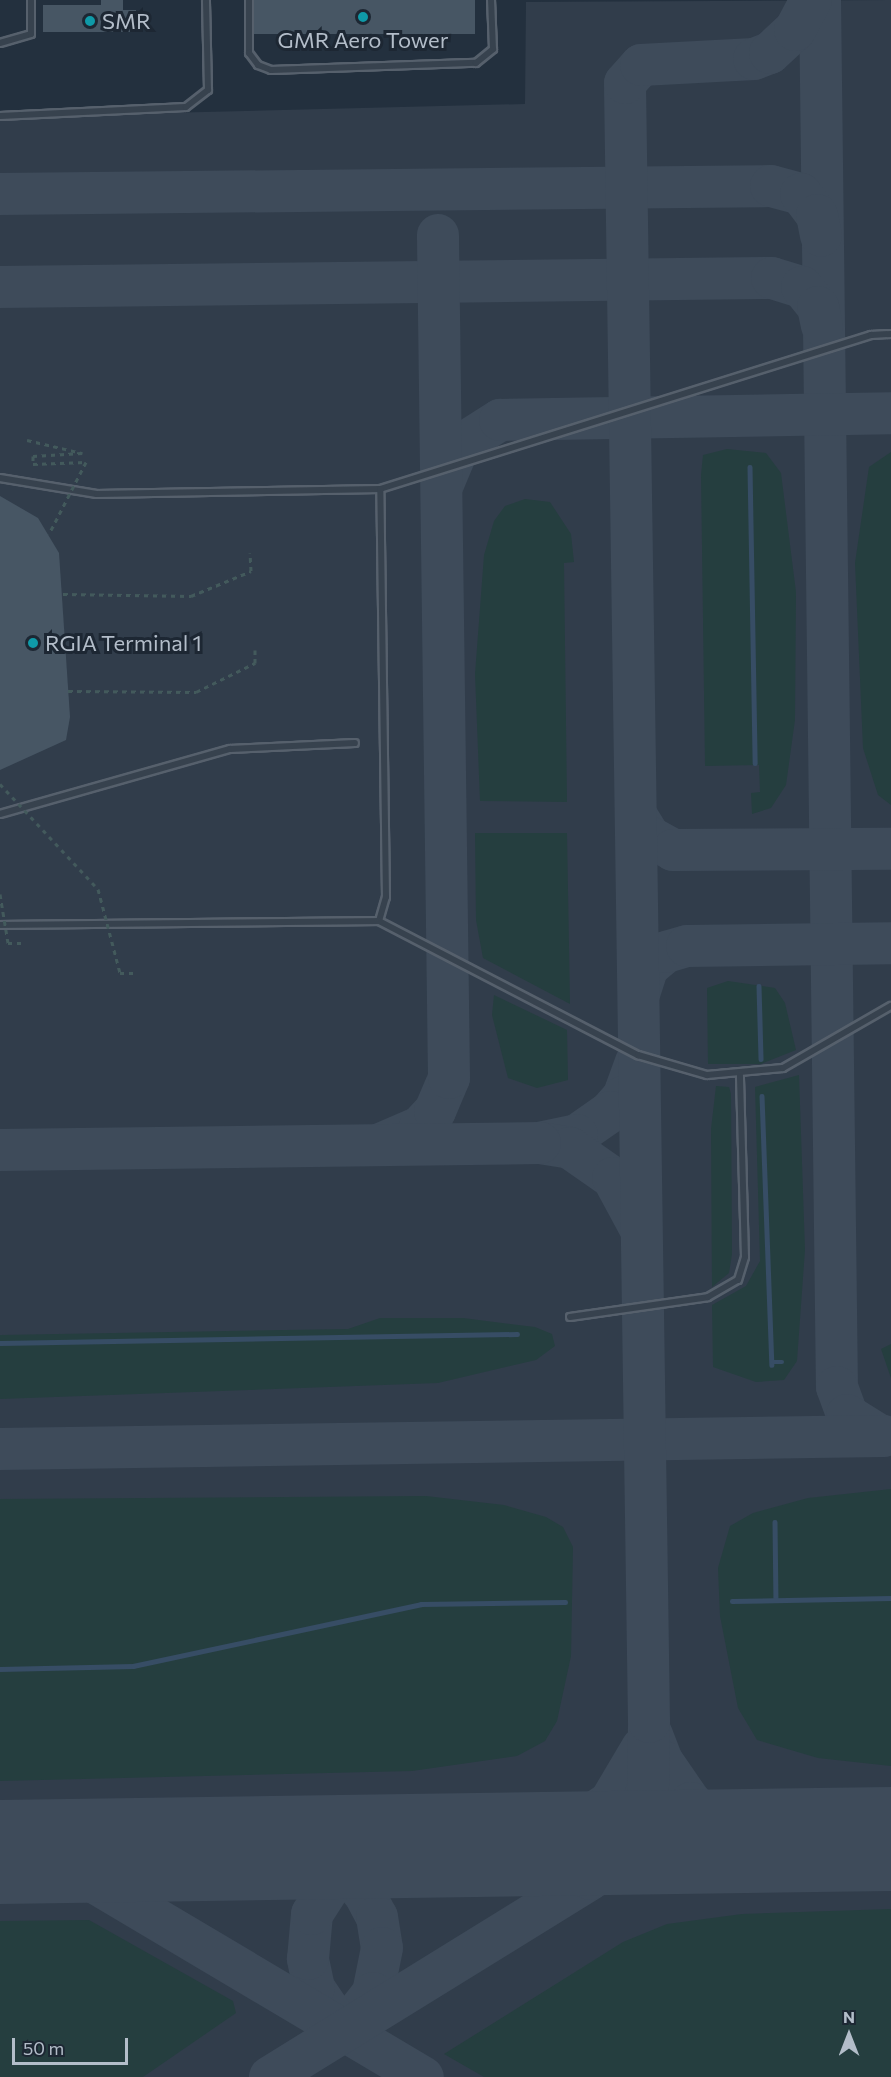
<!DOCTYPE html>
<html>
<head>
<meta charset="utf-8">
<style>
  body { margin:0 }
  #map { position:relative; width:891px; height:2077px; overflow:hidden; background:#23303e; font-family:Commissioner,sans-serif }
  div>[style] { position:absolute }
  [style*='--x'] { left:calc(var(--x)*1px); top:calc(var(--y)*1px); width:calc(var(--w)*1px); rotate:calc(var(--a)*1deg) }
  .airport>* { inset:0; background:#313d4b }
  .green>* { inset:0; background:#253e3f }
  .stream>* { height:4.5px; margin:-2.25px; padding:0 2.25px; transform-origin:2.25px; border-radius:2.25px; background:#374d65 }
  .taxiway>* { height:42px; margin:-21px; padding:0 21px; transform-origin:21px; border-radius:21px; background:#3e4b5a }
  .runway>* { height:104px; margin:-52px; padding:0 52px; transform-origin:52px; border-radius:52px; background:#3e4b5a }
  .building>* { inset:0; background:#475664; transform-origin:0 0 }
  .path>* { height:3px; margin-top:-1.5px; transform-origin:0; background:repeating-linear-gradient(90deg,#435a5c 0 4.5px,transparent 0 9px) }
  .roads { filter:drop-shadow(2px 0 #56606c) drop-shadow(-2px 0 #56606c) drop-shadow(0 2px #56606c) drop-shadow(0 -2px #56606c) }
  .lane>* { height:6px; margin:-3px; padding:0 3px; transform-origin:3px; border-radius:3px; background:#37424e }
  .path-bridge>* { height:3px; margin-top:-1.5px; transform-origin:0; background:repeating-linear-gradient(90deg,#435a5c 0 4.5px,transparent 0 9px) }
  .dots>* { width:16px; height:16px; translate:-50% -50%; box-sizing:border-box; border:3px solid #1d2733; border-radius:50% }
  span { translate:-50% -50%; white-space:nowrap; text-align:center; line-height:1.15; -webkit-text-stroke:6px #1d2733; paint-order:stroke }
  .poi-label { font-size:22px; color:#b3bdc9 }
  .left { translate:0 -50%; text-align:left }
  .north { position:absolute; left:819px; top:2005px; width:60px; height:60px; -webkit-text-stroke:4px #1d2733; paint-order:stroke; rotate:0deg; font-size:16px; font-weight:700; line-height:24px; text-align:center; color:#b3bdc9 }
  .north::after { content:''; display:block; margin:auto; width:21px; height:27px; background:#b3bdc9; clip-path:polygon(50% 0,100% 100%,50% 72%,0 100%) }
  .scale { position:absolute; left:12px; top:2038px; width:116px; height:27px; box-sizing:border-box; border:3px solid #b3bdc9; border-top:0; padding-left:8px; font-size:18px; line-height:21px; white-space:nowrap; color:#b3bdc9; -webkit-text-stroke:4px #1d2733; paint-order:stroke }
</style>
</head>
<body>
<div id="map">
  <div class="airport">
    <i style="clip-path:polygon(891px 0,891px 2077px,0 2077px,0 117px,525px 104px,526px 2px)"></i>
  </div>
  <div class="green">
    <i style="clip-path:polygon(727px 449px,766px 453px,781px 473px,796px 592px,795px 720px,786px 785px,771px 808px,752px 814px,751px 793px,760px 792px,759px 765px,705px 766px,701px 475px,703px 455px)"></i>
    <i style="clip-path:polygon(891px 452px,891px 805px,878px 795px,863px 748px,855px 563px,869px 467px)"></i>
    <i style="clip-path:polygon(525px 499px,550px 502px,571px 534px,574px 562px,564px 563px,567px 802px,480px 801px,475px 674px,484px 555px,494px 521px,505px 506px)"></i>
    <i style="clip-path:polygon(475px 833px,567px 833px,570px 1004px,483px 958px,476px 920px)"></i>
    <i style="clip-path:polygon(728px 981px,775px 988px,785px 1003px,796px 1050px,761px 1064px,708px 1064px,707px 988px)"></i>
    <i style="clip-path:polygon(494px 995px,567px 1030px,568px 1080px,537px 1088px,508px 1078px,492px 1015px)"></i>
    <i style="clip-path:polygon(799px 1075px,805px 1250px,797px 1361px,784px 1380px,756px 1382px,713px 1367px,712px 1305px,746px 1286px,760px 1261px,755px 1087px)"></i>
    <i style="clip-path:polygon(716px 1086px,729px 1087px,731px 1094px,732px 1254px,729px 1273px,712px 1287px,711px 1129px)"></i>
    <i style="clip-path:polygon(380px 1318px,463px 1318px,535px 1327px,552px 1334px,555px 1346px,536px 1360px,438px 1383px,0 1399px,0 1335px,348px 1329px)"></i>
    <i style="clip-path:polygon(891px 1344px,891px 1378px,881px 1349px)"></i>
    <i style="clip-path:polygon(891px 1489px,891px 1766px,818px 1758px,757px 1740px,738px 1708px,720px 1616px,718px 1568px,730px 1526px,753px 1513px,808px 1498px)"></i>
    <i style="clip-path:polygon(426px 1496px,504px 1505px,546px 1517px,563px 1527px,573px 1547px,571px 1656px,557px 1721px,545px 1741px,517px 1756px,412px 1771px,0 1781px,0 1499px)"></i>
    <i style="clip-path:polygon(891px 1909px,891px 2077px,484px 2077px,444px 2054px,623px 1942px,667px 1924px,742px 1914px)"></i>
    <i style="clip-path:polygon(89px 1920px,233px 2001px,236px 2013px,143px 2077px,0 2077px,0 1921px)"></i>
  </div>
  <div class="stream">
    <i style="--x:750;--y:467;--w:296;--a:89"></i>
    <i style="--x:759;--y:986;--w:73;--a:88.4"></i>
    <i style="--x:762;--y:1096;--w:269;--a:87.9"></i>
    <i style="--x:0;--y:1343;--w:517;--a:-1"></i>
    <i style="--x:772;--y:1362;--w:10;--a:0"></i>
    <i style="--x:775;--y:1522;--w:78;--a:89.3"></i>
    <i style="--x:732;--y:1601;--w:159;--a:-1.1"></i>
    <i style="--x:0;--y:1669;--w:133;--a:-1.3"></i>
    <i style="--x:133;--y:1666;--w:295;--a:-12.1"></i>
    <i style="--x:421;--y:1604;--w:144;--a:-0.8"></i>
  </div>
  <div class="taxiway">
    <i style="--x:820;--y:0;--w:1387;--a:89.3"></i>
    <i style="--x:837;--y:1387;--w:30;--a:70"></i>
    <i style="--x:847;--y:1415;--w:39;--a:32"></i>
    <i style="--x:0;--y:194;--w:771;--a:-0.59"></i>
    <i style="--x:771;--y:186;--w:31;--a:15"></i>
    <i style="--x:801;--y:194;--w:26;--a:53"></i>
    <i style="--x:817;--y:215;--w:21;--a:79"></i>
    <i style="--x:0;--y:287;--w:772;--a:-0.67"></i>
    <i style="--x:772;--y:278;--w:31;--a:17"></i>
    <i style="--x:802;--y:287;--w:26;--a:51"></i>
    <i style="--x:818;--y:307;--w:19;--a:78"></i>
    <i style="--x:443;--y:484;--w:41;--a:-67.2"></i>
    <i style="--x:459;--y:446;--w:49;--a:-32.4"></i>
    <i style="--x:500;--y:420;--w:391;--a:-1"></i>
    <i style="--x:636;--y:815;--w:26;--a:58"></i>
    <i style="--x:650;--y:837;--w:26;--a:29"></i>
    <i style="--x:673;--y:850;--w:218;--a:-0.3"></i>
    <i style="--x:639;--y:994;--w:28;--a:-72"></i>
    <i style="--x:648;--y:967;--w:23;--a:-40"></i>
    <i style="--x:666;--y:952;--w:22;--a:-16"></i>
    <i style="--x:687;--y:946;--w:204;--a:-0.8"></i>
    <i style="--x:636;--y:1062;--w:37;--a:110"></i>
    <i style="--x:623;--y:1097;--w:20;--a:131"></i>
    <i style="--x:610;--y:1112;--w:40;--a:145.1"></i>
    <i style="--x:577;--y:1135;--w:38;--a:168"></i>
    <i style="--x:540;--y:1143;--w:30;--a:9"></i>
    <i style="--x:570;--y:1148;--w:52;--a:34.9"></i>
    <i style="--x:613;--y:1178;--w:57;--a:61.6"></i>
    <i style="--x:378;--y:1145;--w:46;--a:-23.2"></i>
    <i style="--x:420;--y:1127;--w:22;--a:-47"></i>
    <i style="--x:435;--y:1111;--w:36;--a:-67"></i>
    <i style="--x:449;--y:1078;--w:843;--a:-90.75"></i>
    <i style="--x:0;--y:1150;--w:540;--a:-0.74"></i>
    <i style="--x:0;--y:1449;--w:884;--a:-0.84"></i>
    <i style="--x:652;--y:1735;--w:28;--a:69"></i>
    <i style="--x:662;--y:1761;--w:51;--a:55.4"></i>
    <i style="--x:691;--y:1803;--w:28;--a:39"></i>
    <i style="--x:713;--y:1821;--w:56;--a:19.7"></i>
    <i style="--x:531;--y:1844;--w:38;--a:-20"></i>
    <i style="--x:567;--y:1831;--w:52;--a:-34"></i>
    <i style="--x:610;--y:1802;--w:63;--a:-59.3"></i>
    <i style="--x:297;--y:1848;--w:43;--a:23.6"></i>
    <i style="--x:336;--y:1865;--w:6;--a:39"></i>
    <i style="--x:341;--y:1869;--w:11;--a:41"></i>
    <i style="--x:349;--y:1876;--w:23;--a:49"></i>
    <i style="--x:364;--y:1893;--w:27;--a:62"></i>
    <i style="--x:377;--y:1917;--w:31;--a:81"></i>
    <i style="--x:382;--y:1948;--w:46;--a:101.3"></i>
    <i style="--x:373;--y:1993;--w:48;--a:128.3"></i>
    <i style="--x:343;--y:2031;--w:52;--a:-124"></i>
    <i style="--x:314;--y:1988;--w:30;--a:-102"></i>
    <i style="--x:308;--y:1959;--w:45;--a:-84.9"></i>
    <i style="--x:312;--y:1914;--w:54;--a:-57.2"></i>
    <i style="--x:341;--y:1869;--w:51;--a:-26.6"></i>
    <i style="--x:0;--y:1863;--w:26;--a:-25"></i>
    <i style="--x:24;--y:1852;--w:51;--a:19.5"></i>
    <i style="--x:72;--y:1869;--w:408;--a:30.7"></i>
    <i style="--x:604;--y:1871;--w:72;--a:-24.4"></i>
    <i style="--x:270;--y:2077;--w:376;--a:-31.7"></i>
    <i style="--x:590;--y:1879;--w:52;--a:-45.8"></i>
    <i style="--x:626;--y:1842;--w:30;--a:-62"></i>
    <i style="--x:640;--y:1816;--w:30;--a:-75"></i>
    <i style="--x:648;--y:1787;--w:65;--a:-89.1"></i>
    <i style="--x:649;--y:1722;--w:1639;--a:-90.84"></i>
    <i style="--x:625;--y:83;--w:24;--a:-48"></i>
    <i style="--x:641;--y:65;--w:113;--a:-3"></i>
    <i style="--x:754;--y:59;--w:17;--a:-21"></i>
    <i style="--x:770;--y:53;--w:34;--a:-43"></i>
    <i style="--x:795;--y:30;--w:34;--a:-62"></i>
  </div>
  <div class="runway">
    <i style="--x:0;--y:1852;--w:891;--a:-0.84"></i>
  </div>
  <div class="building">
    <i style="clip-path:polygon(101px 0,123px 0,123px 10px,136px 10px,136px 32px,43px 32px,43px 5px,101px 5px)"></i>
    <i style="left:254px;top:0;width:221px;height:34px"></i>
    <i style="clip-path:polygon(0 496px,38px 518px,59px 553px,70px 717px,66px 740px,0 770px)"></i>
  </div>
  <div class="path">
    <i style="--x:63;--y:594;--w:128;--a:0.9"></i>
    <i style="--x:191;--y:596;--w:65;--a:-22.6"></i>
    <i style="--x:251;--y:571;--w:18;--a:-93"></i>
    <i style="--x:68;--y:691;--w:128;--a:0.4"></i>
    <i style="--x:196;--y:692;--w:66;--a:-26.2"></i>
    <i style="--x:255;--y:663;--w:13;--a:-90"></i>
  </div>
  <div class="roads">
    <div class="lane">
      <i style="--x:249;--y:0;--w:53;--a:90"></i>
      <i style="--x:249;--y:53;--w:15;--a:53"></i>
      <i style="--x:258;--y:65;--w:14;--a:21"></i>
      <i style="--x:271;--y:70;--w:205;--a:-2"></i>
      <i style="--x:476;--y:63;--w:22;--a:-39"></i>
      <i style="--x:493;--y:49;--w:49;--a:-92.3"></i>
      <i style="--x:0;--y:43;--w:32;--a:-16"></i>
      <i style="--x:31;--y:34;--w:34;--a:-90"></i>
      <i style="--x:0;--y:116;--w:186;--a:-2.8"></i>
      <i style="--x:186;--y:107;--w:28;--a:-38"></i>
      <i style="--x:208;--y:90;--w:90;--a:-91.3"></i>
      <i style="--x:0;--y:478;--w:98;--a:9.4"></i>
      <i style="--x:97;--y:494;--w:283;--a:-1"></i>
      <i style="--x:380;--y:489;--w:515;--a:-17.41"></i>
      <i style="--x:871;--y:335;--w:20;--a:-3"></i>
      <i style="--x:0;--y:814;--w:239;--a:-15.8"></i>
      <i style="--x:230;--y:749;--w:125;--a:-2.7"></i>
      <i style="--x:379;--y:921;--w:25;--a:-74"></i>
      <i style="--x:386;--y:897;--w:408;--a:-90.8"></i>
      <i style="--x:0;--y:925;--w:379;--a:-0.6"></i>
      <i style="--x:379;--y:921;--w:292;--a:27.4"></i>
      <i style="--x:638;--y:1055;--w:72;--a:16.2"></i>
      <i style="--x:707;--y:1075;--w:76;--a:-5.3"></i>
      <i style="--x:783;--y:1068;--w:125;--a:-29.9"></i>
      <i style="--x:570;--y:1317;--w:139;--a:-8.2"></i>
      <i style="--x:708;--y:1297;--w:34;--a:-30"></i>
      <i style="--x:738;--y:1280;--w:24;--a:-73"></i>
      <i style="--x:745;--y:1257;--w:183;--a:-91.6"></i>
    </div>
  </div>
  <div class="path-bridge">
    <i style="--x:27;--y:440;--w:57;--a:13.3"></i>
    <i style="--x:82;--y:453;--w:49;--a:176.5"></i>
    <i style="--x:33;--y:456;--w:8;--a:90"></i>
    <i style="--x:33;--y:464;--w:53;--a:-2.2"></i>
    <i style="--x:86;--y:462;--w:81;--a:117.2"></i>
    <i style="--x:0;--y:784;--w:144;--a:47"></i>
    <i style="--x:98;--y:889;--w:87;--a:75.3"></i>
    <i style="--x:120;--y:973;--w:13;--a:0"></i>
    <i style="--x:0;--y:894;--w:50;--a:80.7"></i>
    <i style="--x:8;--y:943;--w:16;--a:0"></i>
  </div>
  <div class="dots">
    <i style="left:363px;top:17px;background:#0f9aa8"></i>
    <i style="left:90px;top:21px;background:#0f9aa8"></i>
    <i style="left:33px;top:643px;background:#0f9aa8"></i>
  </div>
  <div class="poi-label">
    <span class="left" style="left:102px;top:21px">SMR</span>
    <span style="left:363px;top:40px">GMR Aero Tower</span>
    <span class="left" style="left:45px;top:643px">RGIA Terminal 1</span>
  </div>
  <div class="north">N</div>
  <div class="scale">50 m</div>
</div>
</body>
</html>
